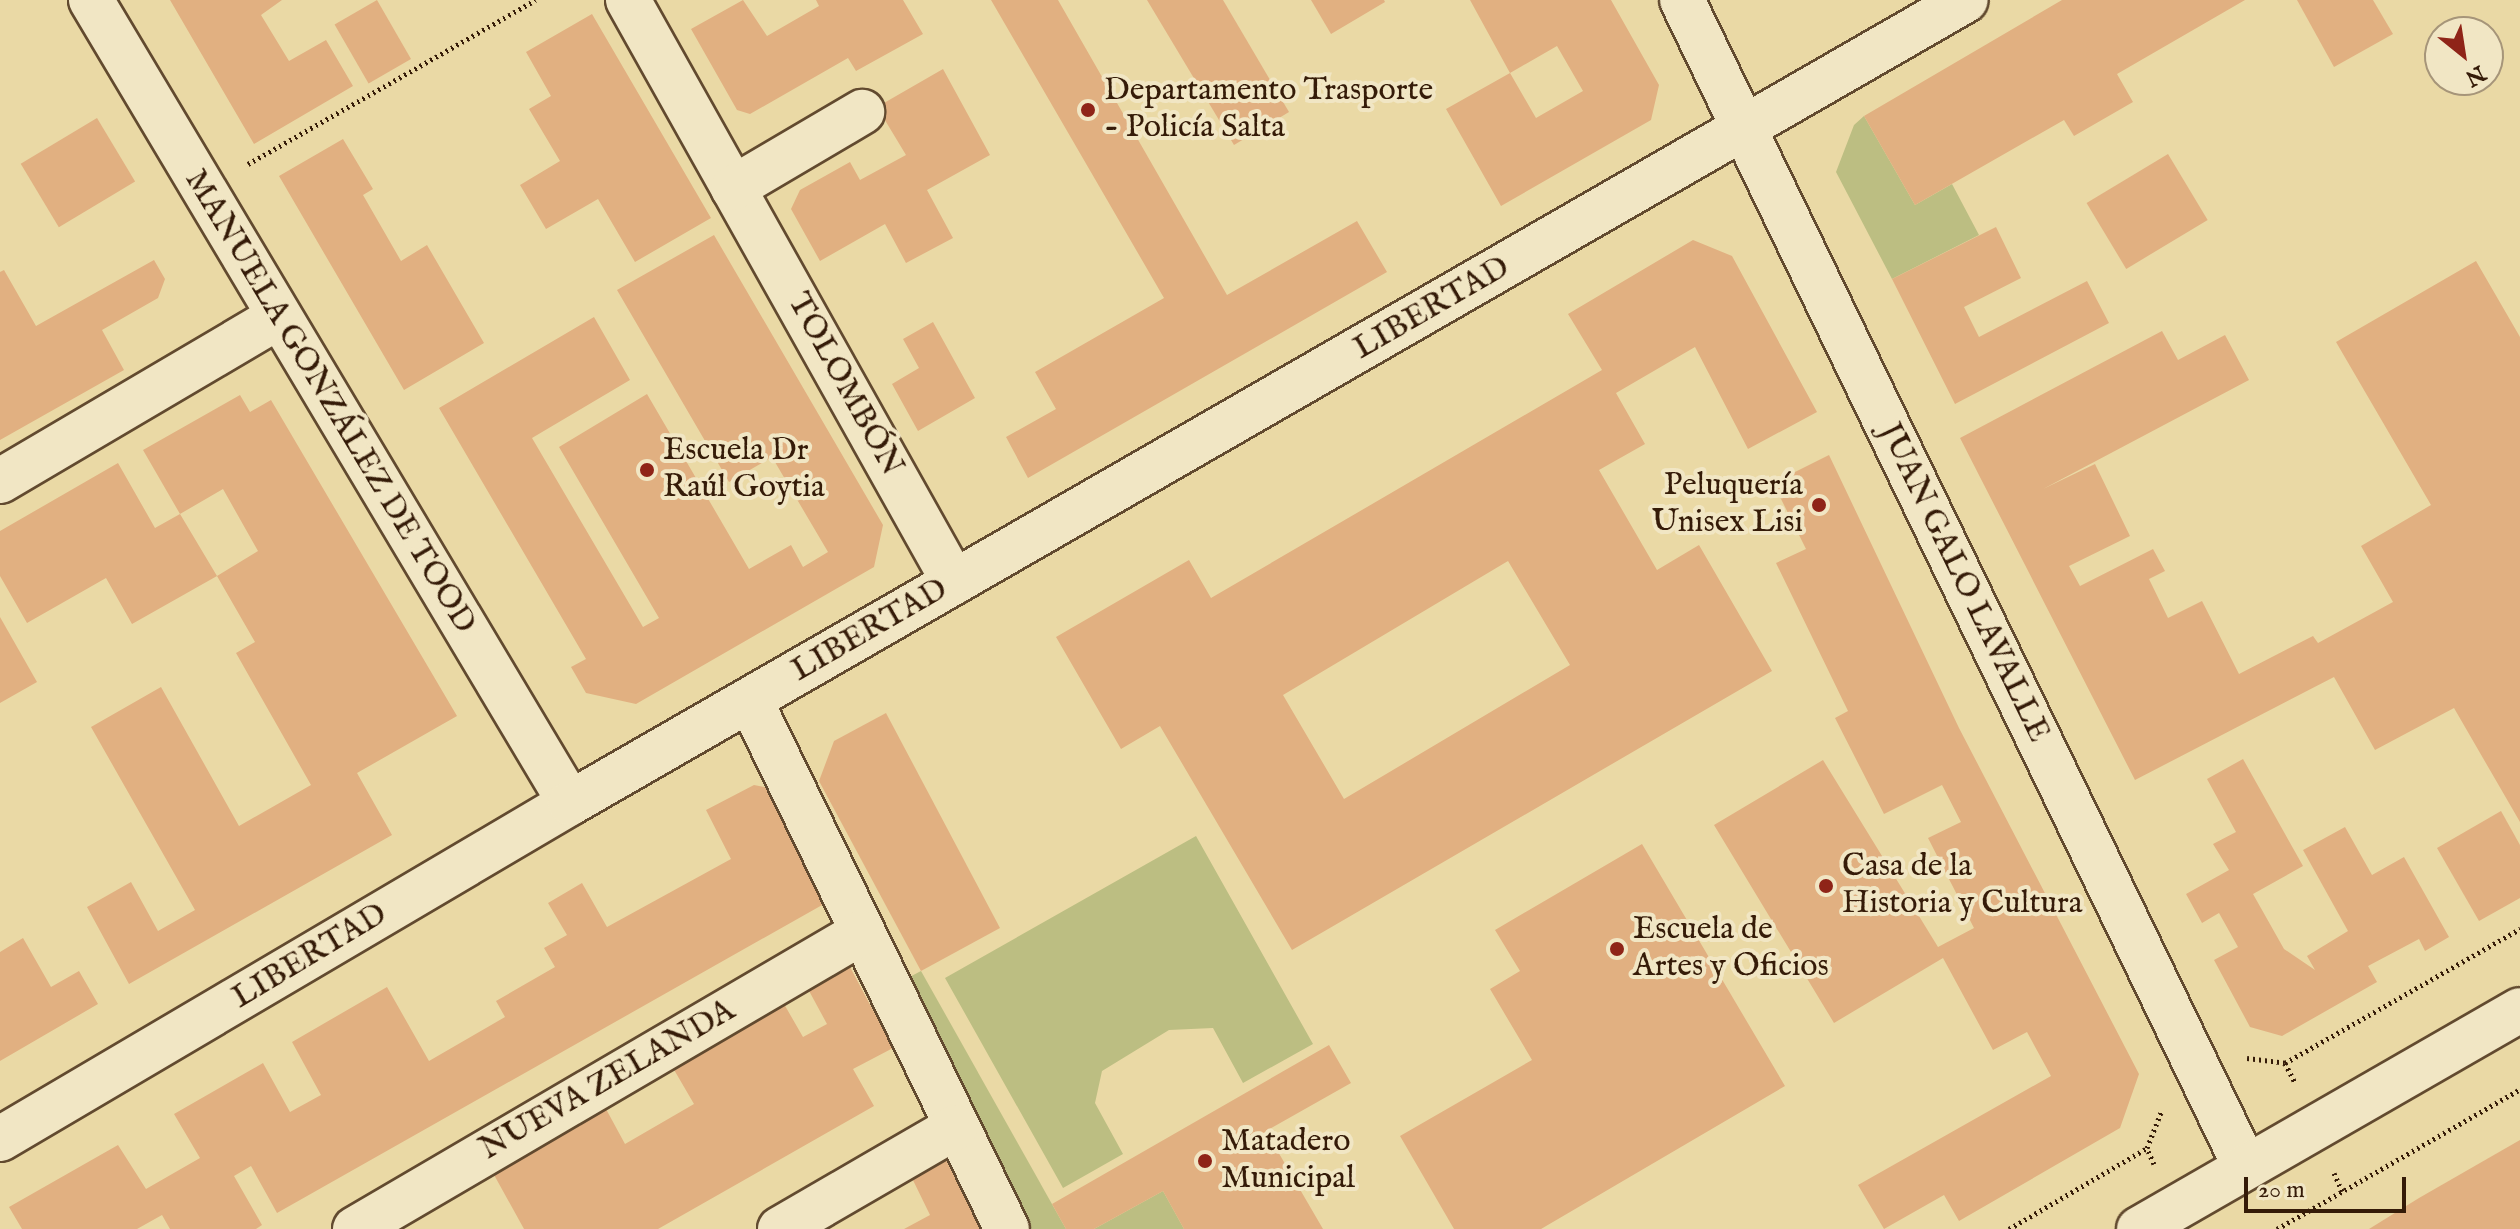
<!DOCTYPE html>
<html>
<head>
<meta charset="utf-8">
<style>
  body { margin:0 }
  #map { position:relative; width:2520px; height:1229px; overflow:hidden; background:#ead9a5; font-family:"IM FELL English",serif }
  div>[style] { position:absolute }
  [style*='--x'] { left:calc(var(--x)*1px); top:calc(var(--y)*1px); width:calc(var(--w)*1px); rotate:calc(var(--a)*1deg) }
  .green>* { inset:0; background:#bcbe82 }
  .building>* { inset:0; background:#e1b081; transform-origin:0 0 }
  .path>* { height:5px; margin-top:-2.5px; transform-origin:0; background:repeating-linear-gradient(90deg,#351b08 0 2px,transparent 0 6px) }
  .roads { filter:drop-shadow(2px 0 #624a2f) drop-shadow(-2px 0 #624a2f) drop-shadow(0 2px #624a2f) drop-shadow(0 -2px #624a2f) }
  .minor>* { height:44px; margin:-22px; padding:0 22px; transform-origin:22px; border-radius:22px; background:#f1e6c4 }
  .tertiary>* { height:44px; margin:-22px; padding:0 22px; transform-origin:22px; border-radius:22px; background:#f1e6c4 }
  .secondary>* { height:44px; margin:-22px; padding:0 22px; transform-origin:22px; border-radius:22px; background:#f1e6c4 }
  .dots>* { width:22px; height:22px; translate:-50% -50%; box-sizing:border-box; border:4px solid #f1e6c4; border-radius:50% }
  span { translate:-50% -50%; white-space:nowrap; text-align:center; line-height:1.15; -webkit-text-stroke:8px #f1e6c4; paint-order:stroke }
  .poi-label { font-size:32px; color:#351b08 }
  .left { translate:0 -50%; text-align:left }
  .right { translate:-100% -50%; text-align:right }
  .street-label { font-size:32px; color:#351b08 }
  .north { position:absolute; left:2424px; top:16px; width:80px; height:80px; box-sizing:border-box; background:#f1e6c4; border:2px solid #a69579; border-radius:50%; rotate:150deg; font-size:22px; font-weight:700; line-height:32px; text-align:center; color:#351b08 }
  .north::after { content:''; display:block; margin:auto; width:28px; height:36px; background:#8f2418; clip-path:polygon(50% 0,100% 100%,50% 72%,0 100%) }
  .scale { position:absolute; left:2244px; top:1177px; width:162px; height:36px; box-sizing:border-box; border:4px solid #351b08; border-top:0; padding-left:10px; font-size:24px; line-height:28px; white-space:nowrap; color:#351b08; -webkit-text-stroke:6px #f1e6c4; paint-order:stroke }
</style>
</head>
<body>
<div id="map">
  <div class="green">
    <i style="clip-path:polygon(1864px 116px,1915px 205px,1952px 184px,1979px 235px,1892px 279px,1836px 172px,1854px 125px)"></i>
    <i style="clip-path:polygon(1196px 836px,1313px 1044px,1243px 1083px,1213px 1028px,1169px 1030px,1102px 1071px,1095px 1103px,1123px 1154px,1063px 1188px,945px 978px)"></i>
    <i style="clip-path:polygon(921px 971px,1066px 1229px,1026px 1229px,900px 982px)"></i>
    <i style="clip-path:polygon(1163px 1191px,1184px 1229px,1094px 1229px)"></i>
  </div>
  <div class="building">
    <i style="clip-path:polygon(170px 0,282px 0,261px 15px,289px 61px,326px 40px,353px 86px,254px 144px)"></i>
    <i style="left:377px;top:0;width:68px;height:49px;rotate:60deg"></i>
    <i style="clip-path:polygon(743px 0,767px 36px,819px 6px,816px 0,903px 0,923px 34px,856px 71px,848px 58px,750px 114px,737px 110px,691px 29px)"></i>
    <i style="clip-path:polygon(991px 0,1058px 0,1227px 295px,1357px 221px,1387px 272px,1028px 478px,1006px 437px,1056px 409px,1035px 372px,1164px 298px)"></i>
    <i style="clip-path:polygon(1147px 0,1223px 0,1289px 112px,1234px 145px)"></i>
    <i style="clip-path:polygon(1311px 0,1384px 0,1385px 2px,1331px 34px)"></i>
    <i style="clip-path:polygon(1470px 0,1611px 0,1659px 85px,1651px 120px,1501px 206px,1446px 109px,1510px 73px,1536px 118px,1583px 91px,1557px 46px,1510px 73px)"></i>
    <i style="clip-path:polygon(2062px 0,2245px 0,2117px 74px,2133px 102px,2074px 136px,2064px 120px,1915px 205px,1864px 116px)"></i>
    <i style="clip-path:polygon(2297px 0,2373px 0,2393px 34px,2334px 67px)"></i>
    <i style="clip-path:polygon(592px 14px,711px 218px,635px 262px,598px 199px,546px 229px,520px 185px,560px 161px,529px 109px,551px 96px,526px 52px)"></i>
    <i style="clip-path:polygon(943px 69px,990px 155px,927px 190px,953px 238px,906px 263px,885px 224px,820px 261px,791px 209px,800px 190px,850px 162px,860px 180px,906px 155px,877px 107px)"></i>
    <i style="left:97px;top:118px;width:74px;height:89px;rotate:59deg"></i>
    <i style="clip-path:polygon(343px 139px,373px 189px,363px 195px,401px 261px,427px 245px,484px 343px,404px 390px,279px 176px)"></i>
    <i style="left:2168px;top:154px;width:77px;height:95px;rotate:59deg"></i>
    <i style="clip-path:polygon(1996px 227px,2021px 278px,1964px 307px,1979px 337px,2087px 281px,2109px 323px,1955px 404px,1892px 279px)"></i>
    <i style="clip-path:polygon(714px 235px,883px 525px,874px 567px,636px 704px,586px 693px,571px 667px,586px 659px,439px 408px,594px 317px,630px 380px,532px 438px,643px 627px,659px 618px,559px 447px,647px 394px,749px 569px,791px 545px,803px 567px,828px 552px,772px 457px,729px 482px,617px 290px)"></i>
    <i style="clip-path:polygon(evenodd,1693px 240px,1732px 256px,1817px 412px,1748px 449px,1695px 347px,1616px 393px,1645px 444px,1599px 470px,1657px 570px,1699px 545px,1772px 671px,1292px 950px,1160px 726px,1121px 749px,1056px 637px,1189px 560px,1211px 598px,1602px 370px,1568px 314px,1693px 240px,1508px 561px,1570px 665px,1344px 799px,1283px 695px,1508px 561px)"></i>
    <i style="clip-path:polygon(154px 260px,165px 279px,158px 298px,102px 330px,124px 370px,0 440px,0 272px,4px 270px,36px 326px)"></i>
    <i style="clip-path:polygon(2476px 261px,2520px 337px,2520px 822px,2454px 708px,2375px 750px,2334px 677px,2135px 780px,1960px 438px,2162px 331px,2178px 360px,2225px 335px,2249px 380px,2043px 489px,2095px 464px,2130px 536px,2069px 566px,2080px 586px,2153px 549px,2165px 571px,2149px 579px,2168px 618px,2202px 601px,2239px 674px,2313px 636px,2318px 643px,2393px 602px,2361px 546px,2431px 505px,2336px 342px)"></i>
    <i style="clip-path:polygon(933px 322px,975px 398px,918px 431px,892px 384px,919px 368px,903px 339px)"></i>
    <i style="clip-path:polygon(240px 395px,250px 412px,271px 400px,457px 716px,357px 773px,392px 835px,129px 984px,87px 907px,131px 882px,158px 931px,195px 910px,91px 727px,161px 687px,239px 826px,311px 785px,236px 653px,255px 642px,217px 576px,258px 551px,223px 489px,180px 514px,143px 450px)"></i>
    <i style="clip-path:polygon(1829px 455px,1959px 728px,2139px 1074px,2120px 1128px,1959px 1221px,1944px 1195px,1884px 1229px,1858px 1185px,2051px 1076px,2027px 1032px,1993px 1050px,1943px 958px,1834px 1023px,1714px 825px,1823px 760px,1938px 947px,1974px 928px,1928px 838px,1961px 822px,1942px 785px,1884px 814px,1835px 718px,1848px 711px,1776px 563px,1806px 549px,1773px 483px)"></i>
    <i style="clip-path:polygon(118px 463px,155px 528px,180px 514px,217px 576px,132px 624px,106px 578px,27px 623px,0 576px,0 531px)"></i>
    <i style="clip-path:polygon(0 617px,37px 682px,0 703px)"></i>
    <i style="clip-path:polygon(886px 713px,1000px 928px,921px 971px,819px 781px,834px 741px)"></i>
    <i style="clip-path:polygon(2243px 759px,2303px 866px,2253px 894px,2284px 949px,2315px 970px,2307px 956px,2348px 931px,2303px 850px,2345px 827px,2372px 875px,2404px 857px,2449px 937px,2425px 951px,2419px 939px,2368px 966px,2377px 982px,2282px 1036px,2250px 1027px,2214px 960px,2238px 947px,2219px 913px,2202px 923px,2186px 894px,2229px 870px,2213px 844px,2236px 832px,2207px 779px)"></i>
    <i style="clip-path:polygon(754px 785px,779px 790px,831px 900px,277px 1213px,251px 1166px,234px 1176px,262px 1225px,256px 1229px,170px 1229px,162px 1215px,137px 1229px,22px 1229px,9px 1207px,118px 1145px,146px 1189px,200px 1158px,174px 1114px,263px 1063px,290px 1112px,321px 1095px,292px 1042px,387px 987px,429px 1061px,505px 1017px,496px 1001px,555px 967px,544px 948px,567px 935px,548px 903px,582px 883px,607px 927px,731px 859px,706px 810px)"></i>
    <i style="clip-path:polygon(2501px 811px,2520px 845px,2520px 898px,2479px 921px,2437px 848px)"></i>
    <i style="clip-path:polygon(1642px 844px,1785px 1086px,1541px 1229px,1454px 1229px,1400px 1136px,1532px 1060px,1490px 989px,1520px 971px,1495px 930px)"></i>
    <i style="clip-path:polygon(23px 938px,51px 987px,79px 971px,98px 1004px,0 1061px,0 952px)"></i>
    <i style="clip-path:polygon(850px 967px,893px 1048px,853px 1069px,874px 1106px,658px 1229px,524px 1229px,493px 1173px,606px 1109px,625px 1144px,694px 1104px,673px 1068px,784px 1004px,803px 1037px,827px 1024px,808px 989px)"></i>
    <i style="clip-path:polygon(1329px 1045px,1351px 1083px,1266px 1131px,1323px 1229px,1184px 1229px,1163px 1191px,1094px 1229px,1066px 1229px,1052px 1204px)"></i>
    <i style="clip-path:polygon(2520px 1140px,2520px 1229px,2369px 1229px,2419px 1198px)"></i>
    <i style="clip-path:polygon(944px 1156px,981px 1229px,904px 1229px,930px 1215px,910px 1174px)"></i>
  </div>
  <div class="path">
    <i style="--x:248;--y:164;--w:331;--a:-29.7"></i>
    <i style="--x:2247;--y:1058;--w:38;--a:7"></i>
    <i style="--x:2285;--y:1063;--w:22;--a:63"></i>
    <i style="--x:2285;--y:1063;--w:271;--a:-29.7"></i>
    <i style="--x:2154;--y:1164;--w:17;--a:-114"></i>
    <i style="--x:2147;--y:1148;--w:41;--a:-68.5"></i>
    <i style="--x:2334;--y:1173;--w:20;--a:66"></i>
    <i style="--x:2009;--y:1229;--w:160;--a:-30.4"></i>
    <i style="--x:2277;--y:1229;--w:280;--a:-29.9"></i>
  </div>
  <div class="roads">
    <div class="minor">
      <i style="--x:91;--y:0;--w:935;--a:59.18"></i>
      <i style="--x:628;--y:0;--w:667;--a:60.75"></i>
      <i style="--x:733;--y:188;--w:150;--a:-30.5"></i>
      <i style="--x:0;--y:481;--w:321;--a:-30.5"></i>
      <i style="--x:750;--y:700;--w:588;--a:64.09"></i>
      <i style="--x:0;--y:1139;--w:662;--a:-30.52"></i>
      <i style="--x:570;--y:803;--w:1610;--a:-29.91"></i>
      <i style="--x:355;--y:1229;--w:586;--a:-30.33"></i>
      <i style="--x:780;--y:1229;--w:203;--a:-30.1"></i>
    </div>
    <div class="tertiary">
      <i style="--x:1682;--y:0;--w:1295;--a:64.23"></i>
    </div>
    <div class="secondary">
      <i style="--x:2139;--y:1229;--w:439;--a:-29.9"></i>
    </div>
  </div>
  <div class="dots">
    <i style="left:1088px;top:110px;background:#8f2418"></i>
    <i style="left:647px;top:470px;background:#8f2418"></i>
    <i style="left:1819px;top:505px;background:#8f2418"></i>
    <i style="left:1826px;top:886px;background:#8f2418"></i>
    <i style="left:1617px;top:949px;background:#8f2418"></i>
    <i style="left:1205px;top:1161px;background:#8f2418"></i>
  </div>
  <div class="poi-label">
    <span class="left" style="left:1104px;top:110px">Departamento Trasporte<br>- Policía Salta</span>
    <span class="left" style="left:663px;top:470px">Escuela Dr<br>Raúl Goytia</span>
    <span class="right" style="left:1803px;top:505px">Peluquería<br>Unisex Lisi</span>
    <span class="left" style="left:1842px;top:886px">Casa de la<br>Historia y Cultura</span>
    <span class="left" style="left:1633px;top:949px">Escuela de<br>Artes y Oficios</span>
    <span class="left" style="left:1221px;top:1161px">Matadero<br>Municipal</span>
  </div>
  <div class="street-label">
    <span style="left:1432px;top:309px;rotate:-30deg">LIBERTAD</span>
    <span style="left:844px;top:385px;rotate:61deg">TOLOMBÓN</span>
    <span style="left:329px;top:402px;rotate:59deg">MANUELA GONZÁLEZ DE TOOD</span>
    <span style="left:1963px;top:583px;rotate:64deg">JUAN GALO LAVALLE</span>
    <span style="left:870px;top:631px;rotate:-30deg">LIBERTAD</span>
    <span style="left:310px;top:957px;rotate:-31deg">LIBERTAD</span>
    <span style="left:608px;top:1081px;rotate:-30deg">NUEVA ZELANDA</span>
  </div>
  <div class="north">N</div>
  <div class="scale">20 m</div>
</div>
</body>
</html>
